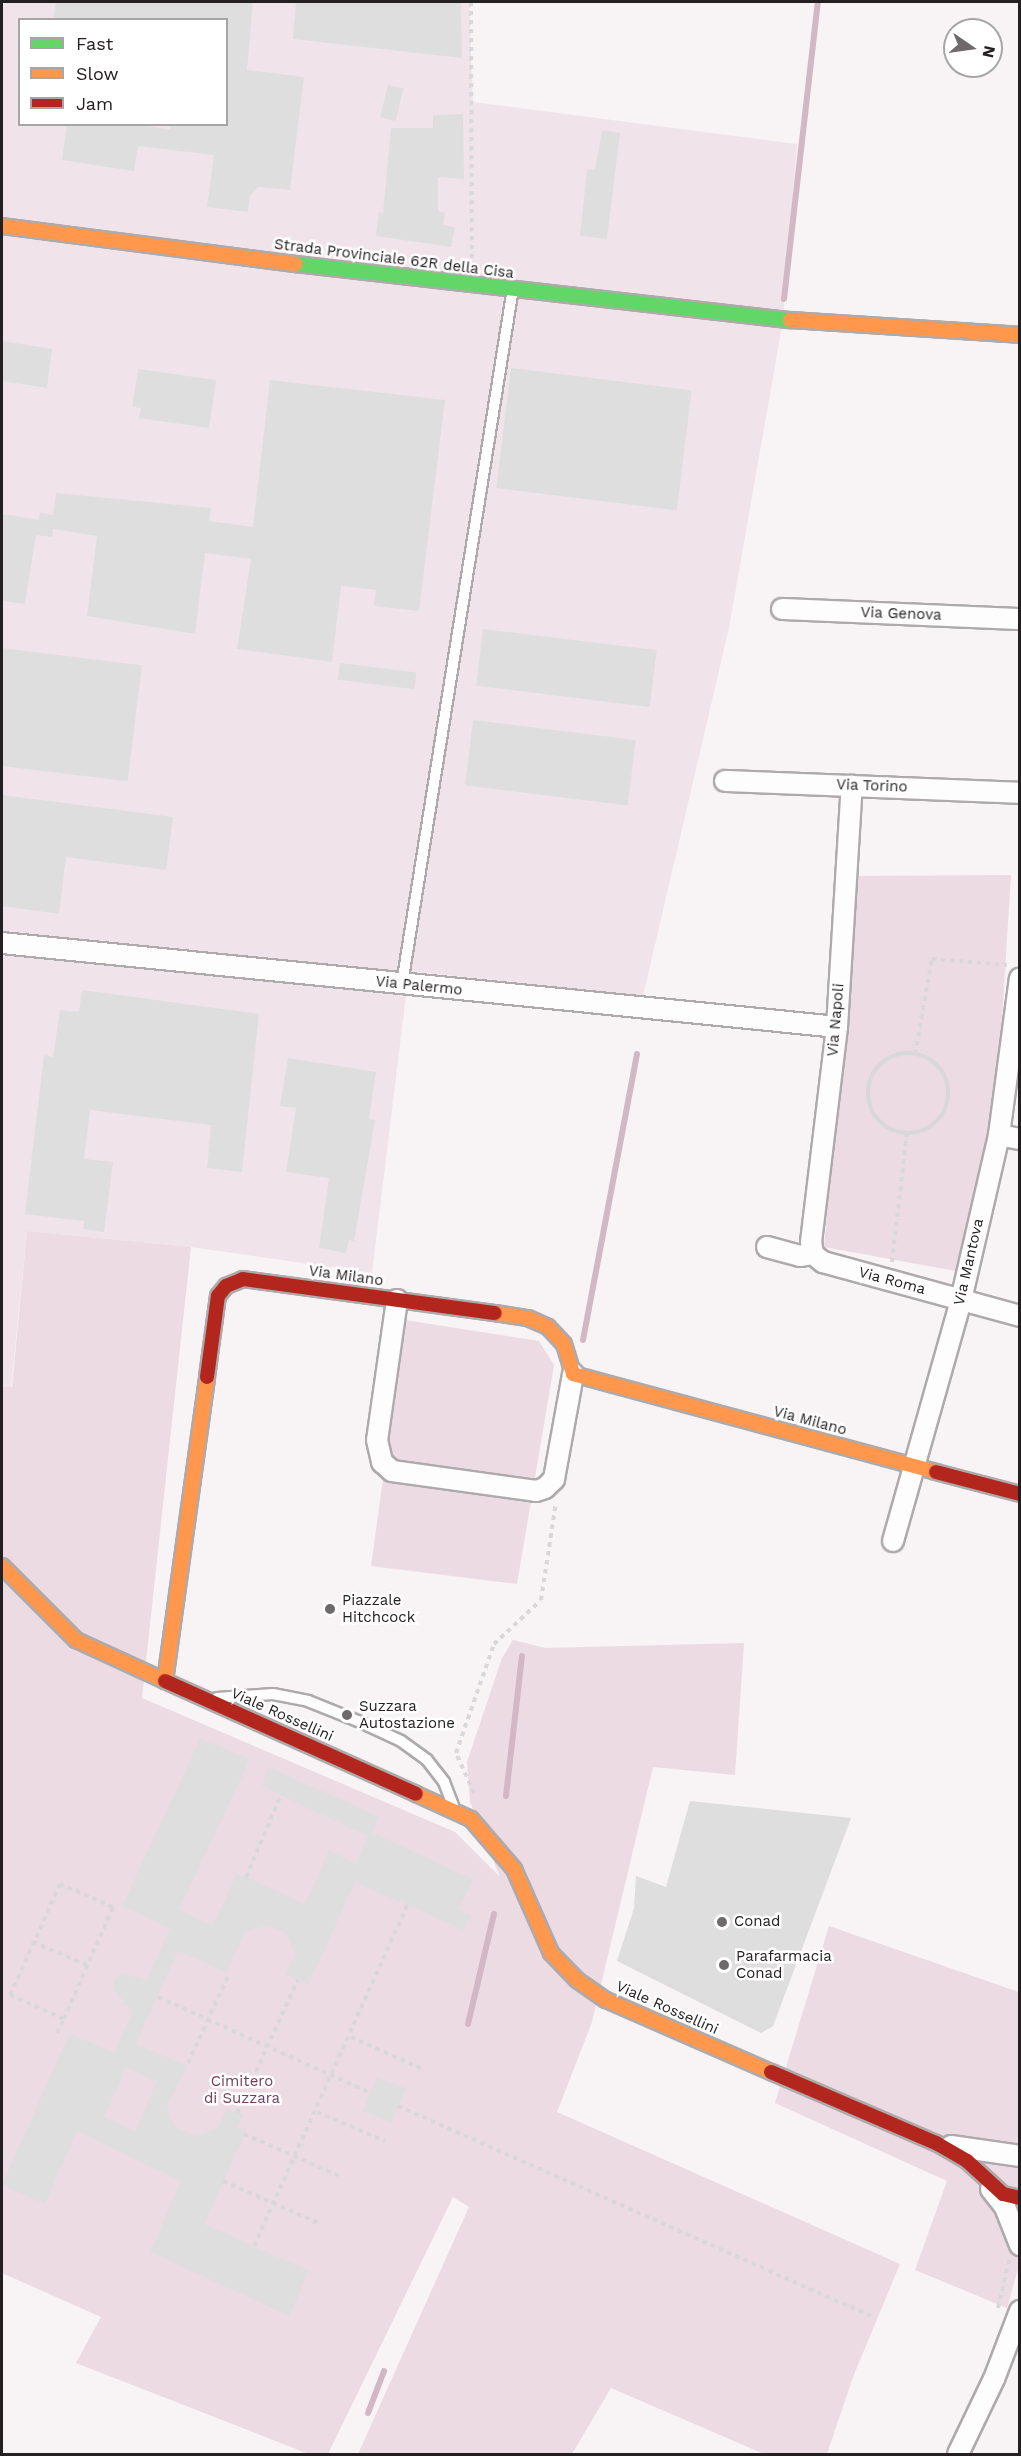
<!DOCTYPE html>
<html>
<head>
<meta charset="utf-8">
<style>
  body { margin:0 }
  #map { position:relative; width:1021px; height:2456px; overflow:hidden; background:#f8f3f5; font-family:"Work Sans",sans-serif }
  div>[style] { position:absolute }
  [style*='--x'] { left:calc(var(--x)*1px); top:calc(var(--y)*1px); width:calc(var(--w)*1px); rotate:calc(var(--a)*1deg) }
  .built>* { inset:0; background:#f0e4ea }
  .green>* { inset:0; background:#ecdbe3 }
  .stream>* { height:6px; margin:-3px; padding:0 3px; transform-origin:3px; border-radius:3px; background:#d2b7c5 }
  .building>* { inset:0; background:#dedede; transform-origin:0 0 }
  .path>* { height:4px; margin-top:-2px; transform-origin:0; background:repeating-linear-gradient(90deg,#d9d8d8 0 4.5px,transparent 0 9px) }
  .path>.ring { margin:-2px; padding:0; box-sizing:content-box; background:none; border:4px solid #d9d8d8; border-radius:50% }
  .roads { filter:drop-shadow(2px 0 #aeaaab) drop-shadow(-2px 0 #aeaaab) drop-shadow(0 2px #aeaaab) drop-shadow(0 -2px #aeaaab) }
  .lane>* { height:10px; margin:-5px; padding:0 5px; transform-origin:5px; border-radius:5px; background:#fefdfe }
  .street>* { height:20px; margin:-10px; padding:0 10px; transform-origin:10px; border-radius:10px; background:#fefdfe }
  .fast>* { height:14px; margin:-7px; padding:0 7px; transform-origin:7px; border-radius:7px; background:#63d668 }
  .slow>* { height:14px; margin:-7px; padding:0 7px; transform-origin:7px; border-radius:7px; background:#ff974d }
  .jam>* { height:14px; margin:-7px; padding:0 7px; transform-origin:7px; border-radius:7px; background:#b3261e }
  .dots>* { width:16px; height:16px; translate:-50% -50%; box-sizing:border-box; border:3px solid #fff; border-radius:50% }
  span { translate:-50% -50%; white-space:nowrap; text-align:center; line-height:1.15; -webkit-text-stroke:5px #fff; paint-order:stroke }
  .street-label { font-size:15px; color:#242022 }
  .poi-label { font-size:15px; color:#242022 }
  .left { translate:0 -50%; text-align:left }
  .park-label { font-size:15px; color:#713e5a }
  .frame { position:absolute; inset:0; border:3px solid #242022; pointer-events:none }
  .legend { position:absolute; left:18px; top:18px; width:210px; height:108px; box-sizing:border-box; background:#fff; border:2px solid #a7a6a7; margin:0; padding:8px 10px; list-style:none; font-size:18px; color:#242022 }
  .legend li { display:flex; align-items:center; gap:12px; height:30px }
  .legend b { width:30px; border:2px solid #a7a6a7 }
  .north { position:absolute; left:943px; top:18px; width:60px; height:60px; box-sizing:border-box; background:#fff; border:2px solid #a7a6a7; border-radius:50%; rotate:103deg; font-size:16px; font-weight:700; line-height:24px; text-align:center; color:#242022 }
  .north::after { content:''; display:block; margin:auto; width:21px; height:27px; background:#6e6a6c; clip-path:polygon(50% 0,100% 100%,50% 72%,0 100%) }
</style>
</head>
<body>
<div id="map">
  <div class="built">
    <i style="clip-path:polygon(evenodd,2px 2px,469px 2px,473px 102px,797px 144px,783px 320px,729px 628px,643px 996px,409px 971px,372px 1273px,191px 1247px,27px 1231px,11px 1388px,2px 1387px,2px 2px,20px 20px,226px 20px,226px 124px,20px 124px,20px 20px)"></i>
  </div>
  <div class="green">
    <i style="clip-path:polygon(1011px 875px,995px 1131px,967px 1273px,824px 1247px,857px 876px)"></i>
    <i style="clip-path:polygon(27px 1231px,191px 1247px,142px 1698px,455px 1832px,500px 1877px,470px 1802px,467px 1762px,502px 1658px,513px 1640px,545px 1648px,744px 1643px,735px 1775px,653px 1767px,592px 2022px,557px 2112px,900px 2264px,853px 2377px,827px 2454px,764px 2454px,611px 2388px,572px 2454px,358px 2454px,469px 2207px,453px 2197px,328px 2454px,309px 2454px,76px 2363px,101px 2317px,2px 2273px,2px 1387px,12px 1387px)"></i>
    <i style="clip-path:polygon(405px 1320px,539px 1341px,554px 1365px,517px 1584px,371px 1566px)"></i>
    <i style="clip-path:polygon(829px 1926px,1019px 1992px,1020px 2262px,1007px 2308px,915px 2270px,947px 2181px,775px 2103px)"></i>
  </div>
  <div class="stream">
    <i style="--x:784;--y:299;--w:299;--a:-83.5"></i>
    <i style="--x:583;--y:1340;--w:291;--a:-79.3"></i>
    <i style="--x:506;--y:1796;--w:141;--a:-83.5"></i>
    <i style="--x:468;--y:2024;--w:113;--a:-76.7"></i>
    <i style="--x:368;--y:2413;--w:45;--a:-69.1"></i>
  </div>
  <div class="building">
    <i style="clip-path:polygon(56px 2px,253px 2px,247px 70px,304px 77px,290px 190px,258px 187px,250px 196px,248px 212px,207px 207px,214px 155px,138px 146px,134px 171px,62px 160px,67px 124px,136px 124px,170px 130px,171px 124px,226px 124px,226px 20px,53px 20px)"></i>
    <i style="clip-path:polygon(296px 2px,461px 2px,462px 58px,293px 39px)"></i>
    <i style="left:388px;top:85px;width:16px;height:33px;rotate:14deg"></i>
    <i style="clip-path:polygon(463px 114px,464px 179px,438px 177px,438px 211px,445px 213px,443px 225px,455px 227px,451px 247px,376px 236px,379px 212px,383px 213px,391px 128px,433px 128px,433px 115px)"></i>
    <i style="clip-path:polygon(602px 130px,620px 133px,607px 239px,580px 236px,587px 169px,595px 170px)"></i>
    <i style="clip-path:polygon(2px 341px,52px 349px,47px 388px,2px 381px)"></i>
    <i style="left:511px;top:368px;width:182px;height:121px;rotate:7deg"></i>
    <i style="clip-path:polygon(138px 369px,216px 380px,209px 428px,139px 418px,141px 408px,132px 407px)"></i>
    <i style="clip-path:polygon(270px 380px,445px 400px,419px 611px,374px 606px,376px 590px,341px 586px,332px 662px,237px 649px,251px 559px,205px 553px,195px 634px,87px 616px,97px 536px,53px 529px,52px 537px,36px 535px,25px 604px,2px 601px,2px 514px,39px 520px,40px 513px,53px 515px,56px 493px,211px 508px,209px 521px,253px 527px)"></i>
    <i style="left:483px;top:629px;width:175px;height:57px;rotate:7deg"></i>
    <i style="left:2px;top:648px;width:141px;height:117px;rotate:7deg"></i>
    <i style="left:340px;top:663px;width:77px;height:17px;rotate:7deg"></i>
    <i style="left:473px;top:720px;width:164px;height:66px;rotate:7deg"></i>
    <i style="clip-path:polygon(2px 795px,173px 817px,166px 870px,66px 857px,59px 914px,2px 906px)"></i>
    <i style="clip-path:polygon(82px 990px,259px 1014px,242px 1172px,207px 1168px,211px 1125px,90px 1110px,84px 1159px,113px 1162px,104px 1232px,83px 1229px,84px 1221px,25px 1214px,44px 1055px,53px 1057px,60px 1010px,79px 1012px)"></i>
    <i style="clip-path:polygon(288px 1058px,376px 1072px,369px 1119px,375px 1120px,354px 1241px,349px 1240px,346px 1253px,319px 1248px,329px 1178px,286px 1172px,296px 1108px,280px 1106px)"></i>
    <i style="clip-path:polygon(evenodd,200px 1739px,250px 1759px,179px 1910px,213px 1925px,237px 1873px,305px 1904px,329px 1850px,355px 1864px,368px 1837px,262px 1786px,269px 1767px,379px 1817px,371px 1832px,473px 1879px,459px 1910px,471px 1915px,464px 1930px,355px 1882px,309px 1984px,286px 1975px,295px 1954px,287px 1934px,267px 1925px,245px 1932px,226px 1973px,178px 1951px,136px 2044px,187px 2066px,167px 2107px,175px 2127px,196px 2136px,217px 2129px,227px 2109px,243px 2115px,237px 2127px,246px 2131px,204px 2224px,309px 2271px,289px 2316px,150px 2252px,181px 2181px,77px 2131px,45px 2204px,2px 2185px,69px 2034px,114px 2052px,133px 2010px,123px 2005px,124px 2002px,114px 1990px,114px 1980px,122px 1973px,146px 1981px,170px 1928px,122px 1906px,200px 1739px,126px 2069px,157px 2081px,135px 2131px,104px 2117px,126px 2069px)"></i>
    <i style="clip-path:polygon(690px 1801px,851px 1818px,773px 2026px,761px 2033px,617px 1961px,634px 1908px,636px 1876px,666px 1887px)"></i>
    <i style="left:377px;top:2077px;width:31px;height:37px;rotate:22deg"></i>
  </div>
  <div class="path">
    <i style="--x:471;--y:2;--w:260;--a:89.8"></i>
    <i class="ring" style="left:868px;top:1053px;width:76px;height:76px"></i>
    <i style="--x:915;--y:1054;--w:97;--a:-79.9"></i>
    <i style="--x:932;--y:959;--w:75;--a:4.6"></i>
    <i style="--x:892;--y:1262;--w:130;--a:-83.4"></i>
    <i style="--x:474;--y:1793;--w:44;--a:-114.2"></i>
    <i style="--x:456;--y:1753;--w:115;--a:-70.8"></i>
    <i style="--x:494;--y:1644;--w:64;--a:-43.1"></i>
    <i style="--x:541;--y:1600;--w:99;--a:-81.3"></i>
    <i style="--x:246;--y:1877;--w:89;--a:-66.9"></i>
    <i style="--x:33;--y:1942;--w:59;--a:23.1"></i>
    <i style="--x:158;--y:1997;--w:234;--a:24.3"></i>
    <i style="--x:57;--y:2033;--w:16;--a:-63"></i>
    <i style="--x:64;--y:2019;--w:122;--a:-66.4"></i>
    <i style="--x:113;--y:1907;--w:58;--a:-156.5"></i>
    <i style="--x:60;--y:1884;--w:122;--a:114.2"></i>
    <i style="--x:10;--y:1995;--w:59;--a:24"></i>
    <i style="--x:351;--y:2037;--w:76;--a:24.2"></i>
    <i style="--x:188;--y:2063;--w:98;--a:-65.3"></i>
    <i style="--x:398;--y:2106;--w:518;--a:23.94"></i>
    <i style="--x:317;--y:2112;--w:74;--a:23.1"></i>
    <i style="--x:237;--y:2113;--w:147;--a:-65.5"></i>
    <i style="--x:244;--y:2134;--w:107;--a:23.7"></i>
    <i style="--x:223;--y:2181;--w:107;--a:23.7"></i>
    <i style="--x:254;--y:2246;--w:373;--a:-65.8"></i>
    <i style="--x:998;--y:2308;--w:49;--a:-77.1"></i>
  </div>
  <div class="roads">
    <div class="lane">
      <i style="--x:402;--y:984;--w:699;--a:-80.94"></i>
      <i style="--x:217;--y:1698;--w:56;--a:-4.1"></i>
      <i style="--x:273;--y:1694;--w:36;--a:11"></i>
      <i style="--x:308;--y:1701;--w:54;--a:21.8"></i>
      <i style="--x:358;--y:1721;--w:47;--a:24.9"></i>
      <i style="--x:401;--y:1741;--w:32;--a:36"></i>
      <i style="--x:427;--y:1760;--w:28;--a:52"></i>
      <i style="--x:444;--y:1782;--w:25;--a:69"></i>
    </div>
    <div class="street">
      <i style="--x:782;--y:609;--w:238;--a:2.4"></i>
      <i style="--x:725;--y:781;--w:295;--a:2.3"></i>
      <i style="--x:2;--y:943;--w:839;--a:5.74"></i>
      <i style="--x:999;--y:1135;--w:21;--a:11"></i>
      <i style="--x:767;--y:1247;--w:34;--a:15"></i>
      <i style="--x:800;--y:1256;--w:13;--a:-9"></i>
      <i style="--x:813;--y:1254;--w:13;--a:39"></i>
      <i style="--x:823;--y:1262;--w:204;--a:15.3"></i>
      <i style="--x:813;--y:1254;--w:12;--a:-99"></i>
      <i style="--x:811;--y:1242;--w:217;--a:-83.1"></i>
      <i style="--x:837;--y:1027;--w:242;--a:-86.5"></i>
      <i style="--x:397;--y:1300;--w:141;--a:98.1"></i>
      <i style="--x:377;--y:1440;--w:23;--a:77"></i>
      <i style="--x:382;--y:1462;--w:13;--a:42"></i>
      <i style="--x:392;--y:1471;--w:145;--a:7.9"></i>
      <i style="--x:536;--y:1491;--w:9;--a:-18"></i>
      <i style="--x:545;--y:1488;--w:13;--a:-45"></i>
      <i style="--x:554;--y:1479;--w:107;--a:-79.7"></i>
      <i style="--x:893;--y:1541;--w:250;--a:-74.2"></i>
      <i style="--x:961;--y:1300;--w:169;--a:-77"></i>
      <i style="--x:999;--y:1135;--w:158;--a:-82.4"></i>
      <i style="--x:951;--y:2146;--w:70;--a:8.2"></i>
      <i style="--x:991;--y:2189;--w:23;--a:52"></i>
      <i style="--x:1005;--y:2207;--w:41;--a:68.5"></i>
      <i style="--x:958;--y:2454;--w:83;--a:-64.4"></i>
      <i style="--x:994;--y:2379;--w:73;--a:-69.1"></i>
    </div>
    <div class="fast">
      <i style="--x:296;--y:264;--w:497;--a:6.5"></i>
    </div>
    <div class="slow">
      <i style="--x:2;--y:226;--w:296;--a:7.4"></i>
      <i style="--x:790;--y:320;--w:230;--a:3.7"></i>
      <i style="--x:495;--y:1313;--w:33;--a:9"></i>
      <i style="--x:528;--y:1318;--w:22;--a:24"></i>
      <i style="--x:548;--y:1327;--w:23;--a:47"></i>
      <i style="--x:564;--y:1344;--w:31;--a:73"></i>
      <i style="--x:573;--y:1374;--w:376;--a:15.1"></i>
      <i style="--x:2;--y:1566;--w:105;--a:45"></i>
      <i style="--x:76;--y:1640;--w:98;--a:24.7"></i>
      <i style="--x:165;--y:1681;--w:307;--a:-82.1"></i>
      <i style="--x:416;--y:1794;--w:60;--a:24.4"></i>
      <i style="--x:471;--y:1819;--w:66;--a:49.3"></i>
      <i style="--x:514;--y:1869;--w:92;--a:66.2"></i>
      <i style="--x:551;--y:1953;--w:37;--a:46"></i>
      <i style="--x:577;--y:1980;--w:35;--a:35"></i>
      <i style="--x:606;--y:2000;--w:180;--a:23.6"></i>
    </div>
    <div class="jam">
      <i style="--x:207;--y:1377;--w:82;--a:-82.3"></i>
      <i style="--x:218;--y:1296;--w:13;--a:-51"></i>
      <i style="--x:226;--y:1286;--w:18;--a:-22"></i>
      <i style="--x:243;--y:1279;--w:254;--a:7.7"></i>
      <i style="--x:936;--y:1472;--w:87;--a:14.7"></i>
      <i style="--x:165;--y:1681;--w:275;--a:24.2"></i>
      <i style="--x:771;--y:2072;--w:180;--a:23.3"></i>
      <i style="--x:936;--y:2143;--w:36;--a:30"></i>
      <i style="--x:967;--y:2161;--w:49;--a:42.5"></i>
      <i style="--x:1003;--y:2194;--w:17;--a:13"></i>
    </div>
  </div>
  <div class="dots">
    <i style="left:330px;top:1609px;background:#6e6a6c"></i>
    <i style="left:347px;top:1715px;background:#6e6a6c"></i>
    <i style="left:722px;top:1922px;background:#6e6a6c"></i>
    <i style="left:724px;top:1965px;background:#6e6a6c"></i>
  </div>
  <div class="street-label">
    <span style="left:394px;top:259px;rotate:7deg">Strada Provinciale 62R della Cisa</span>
    <span style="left:901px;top:614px;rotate:2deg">Via Genova</span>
    <span style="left:872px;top:786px;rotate:2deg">Via Torino</span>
    <span style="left:419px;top:986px;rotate:6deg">Via Palermo</span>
    <span style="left:836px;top:1020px;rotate:-85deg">Via Napoli</span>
    <span style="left:969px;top:1262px;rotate:-77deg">Via Mantova</span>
    <span style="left:346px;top:1276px;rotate:8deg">Via Milano</span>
    <span style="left:892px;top:1281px;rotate:15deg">Via Roma</span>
    <span style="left:810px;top:1421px;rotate:15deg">Via Milano</span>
    <span style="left:282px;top:1715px;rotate:24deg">Viale Rossellini</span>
    <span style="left:667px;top:2008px;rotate:24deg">Viale Rossellini</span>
  </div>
  <div class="poi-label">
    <span class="left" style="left:342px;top:1609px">Piazzale<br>Hitchcock</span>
    <span class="left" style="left:359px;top:1715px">Suzzara<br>Autostazione</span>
    <span class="left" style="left:734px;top:1922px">Conad</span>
    <span class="left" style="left:736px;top:1965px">Parafarmacia<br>Conad</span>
  </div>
  <div class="park-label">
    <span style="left:242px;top:2090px">Cimitero<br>di Suzzara</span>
  </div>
  <div class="frame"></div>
  <ul class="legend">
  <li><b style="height:8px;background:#63d668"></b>Fast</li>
  <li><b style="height:8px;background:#ff974d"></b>Slow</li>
  <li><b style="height:8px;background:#b3261e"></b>Jam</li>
  </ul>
  <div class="north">N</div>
</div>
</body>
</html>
